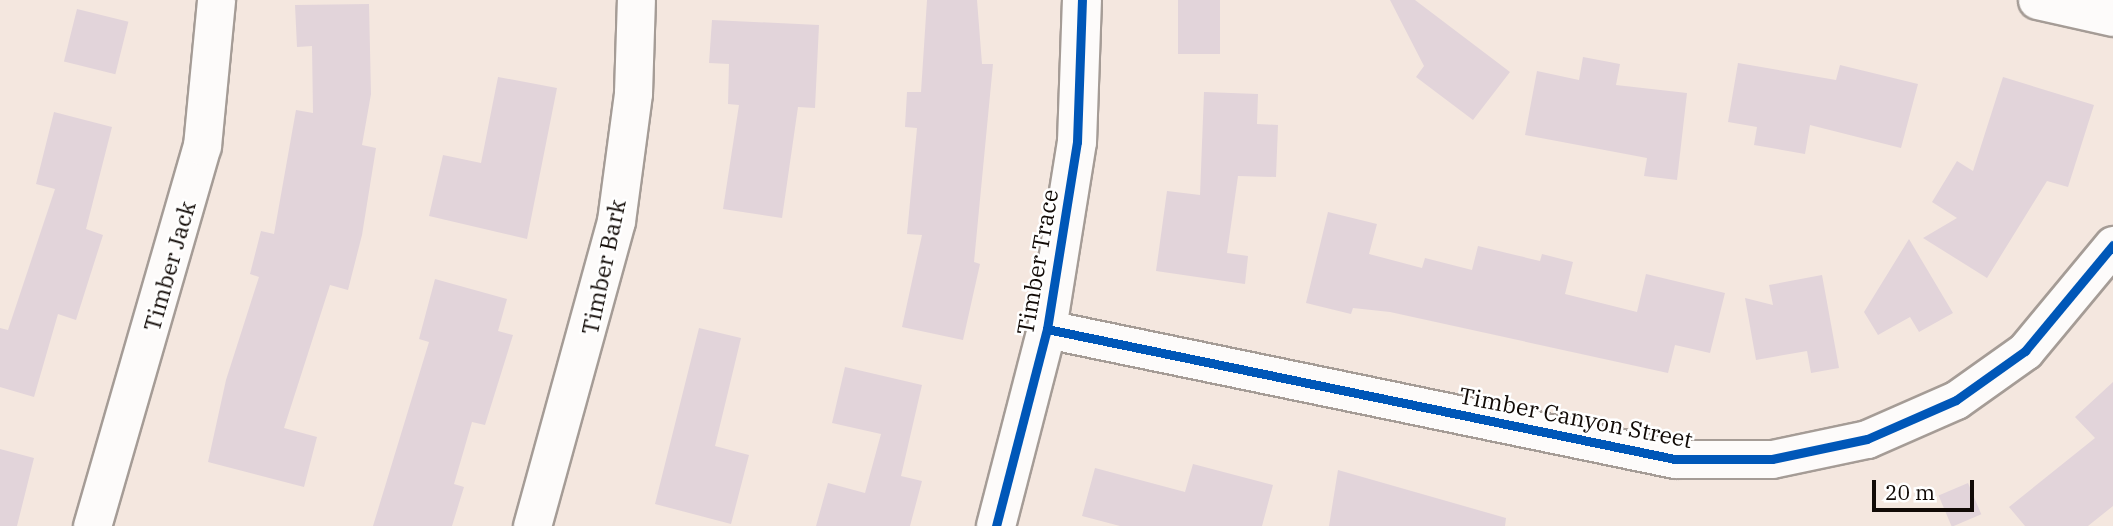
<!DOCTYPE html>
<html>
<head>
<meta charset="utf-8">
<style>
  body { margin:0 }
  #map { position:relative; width:2113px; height:526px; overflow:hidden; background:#f4e7df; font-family:"IBM Plex Serif",serif }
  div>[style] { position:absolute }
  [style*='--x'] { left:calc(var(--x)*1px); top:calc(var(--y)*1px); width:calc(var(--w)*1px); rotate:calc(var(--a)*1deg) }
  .building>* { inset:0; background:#e2d4da; transform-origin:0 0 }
  .roads { filter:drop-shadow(2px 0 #a59c96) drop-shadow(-2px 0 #a59c96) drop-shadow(0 2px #a59c96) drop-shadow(0 -2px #a59c96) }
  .minor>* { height:37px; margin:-18.5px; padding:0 18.5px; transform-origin:18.5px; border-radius:18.5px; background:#fdfbfa }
  .tertiary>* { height:38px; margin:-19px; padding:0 19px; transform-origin:19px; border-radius:19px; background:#fdfbfa }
  .cycleway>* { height:9px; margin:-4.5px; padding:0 4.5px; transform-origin:4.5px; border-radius:4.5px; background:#0057b8 }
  span { translate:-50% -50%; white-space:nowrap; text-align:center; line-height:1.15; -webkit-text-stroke:5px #fff; paint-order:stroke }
  .street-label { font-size:23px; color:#110a06 }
  .scale { position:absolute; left:1872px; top:480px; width:102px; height:32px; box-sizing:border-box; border:4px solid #110a06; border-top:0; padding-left:9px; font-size:21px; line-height:24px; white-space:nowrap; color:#110a06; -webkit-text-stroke:5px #fff; paint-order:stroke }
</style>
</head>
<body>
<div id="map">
  <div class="building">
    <i style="clip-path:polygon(927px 0,977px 0,982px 64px,993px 64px,974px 262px,980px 264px,963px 340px,902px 327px,922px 235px,907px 234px,917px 128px,905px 127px,907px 92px,921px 92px)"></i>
    <i style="left:1178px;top:0;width:42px;height:54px"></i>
    <i style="clip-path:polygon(1390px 0,1415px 0,1510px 72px,1473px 120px,1416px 77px,1424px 66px)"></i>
    <i style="clip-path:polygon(369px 4px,371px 94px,362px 145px,376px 148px,362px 235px,348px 290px,330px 285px,284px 428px,317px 437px,304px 487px,208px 462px,226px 380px,259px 277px,250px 274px,261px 231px,274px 234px,296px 110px,313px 113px,312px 46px,297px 47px,295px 5px)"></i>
    <i style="left:77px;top:9px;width:53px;height:54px;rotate:14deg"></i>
    <i style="clip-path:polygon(712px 20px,819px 25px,815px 108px,798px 107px,782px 218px,723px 209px,739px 105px,728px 104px,729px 64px,709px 63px)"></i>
    <i style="clip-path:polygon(1583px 57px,1620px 64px,1616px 85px,1687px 93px,1677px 180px,1644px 176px,1647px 158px,1525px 135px,1537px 71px,1579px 80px)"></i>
    <i style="clip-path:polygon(1738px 63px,1836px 80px,1840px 65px,1918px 84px,1901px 148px,1810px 125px,1805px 154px,1754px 145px,1757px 127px,1728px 122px)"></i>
    <i style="clip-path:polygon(498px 77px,557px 88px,527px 239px,429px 216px,443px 155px,481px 163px)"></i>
    <i style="clip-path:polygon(2003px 77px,2094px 105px,2068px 187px,2047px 181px,1987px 278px,1923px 238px,1957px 218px,1932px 202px,1957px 161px,1973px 171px)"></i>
    <i style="clip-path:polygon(1204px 92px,1258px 94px,1257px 124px,1278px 125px,1276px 177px,1238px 176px,1227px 253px,1248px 256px,1245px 284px,1156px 271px,1167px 191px,1200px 195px)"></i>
    <i style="clip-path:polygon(54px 112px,112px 127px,86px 229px,103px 235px,76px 320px,58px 314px,34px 397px,0 387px,0 328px,8px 330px,55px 189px,36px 184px)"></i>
    <i style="clip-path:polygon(1328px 212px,1377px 224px,1369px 254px,1422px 268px,1425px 258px,1472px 270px,1478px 246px,1540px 261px,1542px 254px,1573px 262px,1565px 294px,1637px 312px,1646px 274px,1725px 293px,1710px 353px,1675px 345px,1668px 373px,1390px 312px,1353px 308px,1351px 314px,1306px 303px)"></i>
    <i style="clip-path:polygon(1909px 239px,1953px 313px,1919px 332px,1910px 317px,1878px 335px,1864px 312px)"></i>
    <i style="clip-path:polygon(1822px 275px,1839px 368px,1811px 373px,1807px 351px,1756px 360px,1745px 298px,1773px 305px,1769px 285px)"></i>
    <i style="clip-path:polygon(435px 279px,507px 299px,498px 331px,513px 335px,485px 425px,472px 422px,454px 484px,464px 487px,452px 526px,373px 526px,429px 342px,419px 339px)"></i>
    <i style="clip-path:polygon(699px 328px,741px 338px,715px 446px,749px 455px,731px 524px,655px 504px)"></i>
    <i style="clip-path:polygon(845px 367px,922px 385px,901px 476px,922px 481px,910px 526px,816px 526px,828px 483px,865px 493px,881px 434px,832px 423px)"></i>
    <i style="clip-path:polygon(2113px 382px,2113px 506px,2088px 526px,2025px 526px,2009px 507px,2095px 438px,2075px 417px)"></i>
    <i style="clip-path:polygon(0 449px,34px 458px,17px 526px,0 526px)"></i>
    <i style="clip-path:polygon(1193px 464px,1273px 485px,1262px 526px,1120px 526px,1082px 516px,1095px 468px,1185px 492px)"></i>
    <i style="clip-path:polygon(1338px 470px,1506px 518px,1505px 526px,1329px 526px)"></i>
    <i style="left:1968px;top:483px;width:34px;height:32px;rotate:67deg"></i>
  </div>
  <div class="roads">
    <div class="minor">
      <i style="--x:2037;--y:0;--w:78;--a:12.6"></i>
      <i style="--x:1047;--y:329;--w:641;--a:11.7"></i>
      <i style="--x:1675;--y:459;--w:97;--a:0"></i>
      <i style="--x:1772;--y:459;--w:97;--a:-11.9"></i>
      <i style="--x:1867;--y:439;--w:97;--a:-23.7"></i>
      <i style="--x:1956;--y:400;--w:85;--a:-35.4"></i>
      <i style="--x:2025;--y:351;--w:138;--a:-50.3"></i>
      <i style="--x:92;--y:526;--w:396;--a:-73.9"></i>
      <i style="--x:202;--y:146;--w:147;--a:-84.5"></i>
      <i style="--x:532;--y:526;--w:316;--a:-74.6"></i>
      <i style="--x:616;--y:221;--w:129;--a:-82.4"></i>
      <i style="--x:633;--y:93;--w:93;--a:-88.2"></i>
    </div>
    <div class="tertiary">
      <i style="--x:996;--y:526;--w:203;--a:-75.5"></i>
      <i style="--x:1047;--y:329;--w:189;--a:-80.9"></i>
      <i style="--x:1077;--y:142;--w:142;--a:-88"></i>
    </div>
  </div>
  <div class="cycleway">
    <i style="--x:1047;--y:329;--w:641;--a:11.7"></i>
    <i style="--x:1675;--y:459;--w:97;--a:0"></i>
    <i style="--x:1772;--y:459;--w:97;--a:-11.9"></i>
    <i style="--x:1867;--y:439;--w:97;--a:-23.7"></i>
    <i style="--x:1956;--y:400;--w:85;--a:-35.4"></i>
    <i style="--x:2025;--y:351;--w:138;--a:-50.3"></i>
    <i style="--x:996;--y:526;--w:203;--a:-75.5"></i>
    <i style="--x:1047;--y:329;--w:189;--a:-80.9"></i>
    <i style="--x:1077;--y:142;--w:142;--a:-88"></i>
  </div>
  <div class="street-label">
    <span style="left:1037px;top:262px;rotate:-80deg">Timber Trace</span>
    <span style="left:169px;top:266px;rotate:-74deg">Timber Jack</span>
    <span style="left:603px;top:267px;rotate:-78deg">Timber Bark</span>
    <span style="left:1576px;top:417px;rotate:11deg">Timber Canyon Street</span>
  </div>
  <div class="scale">20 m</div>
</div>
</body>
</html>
